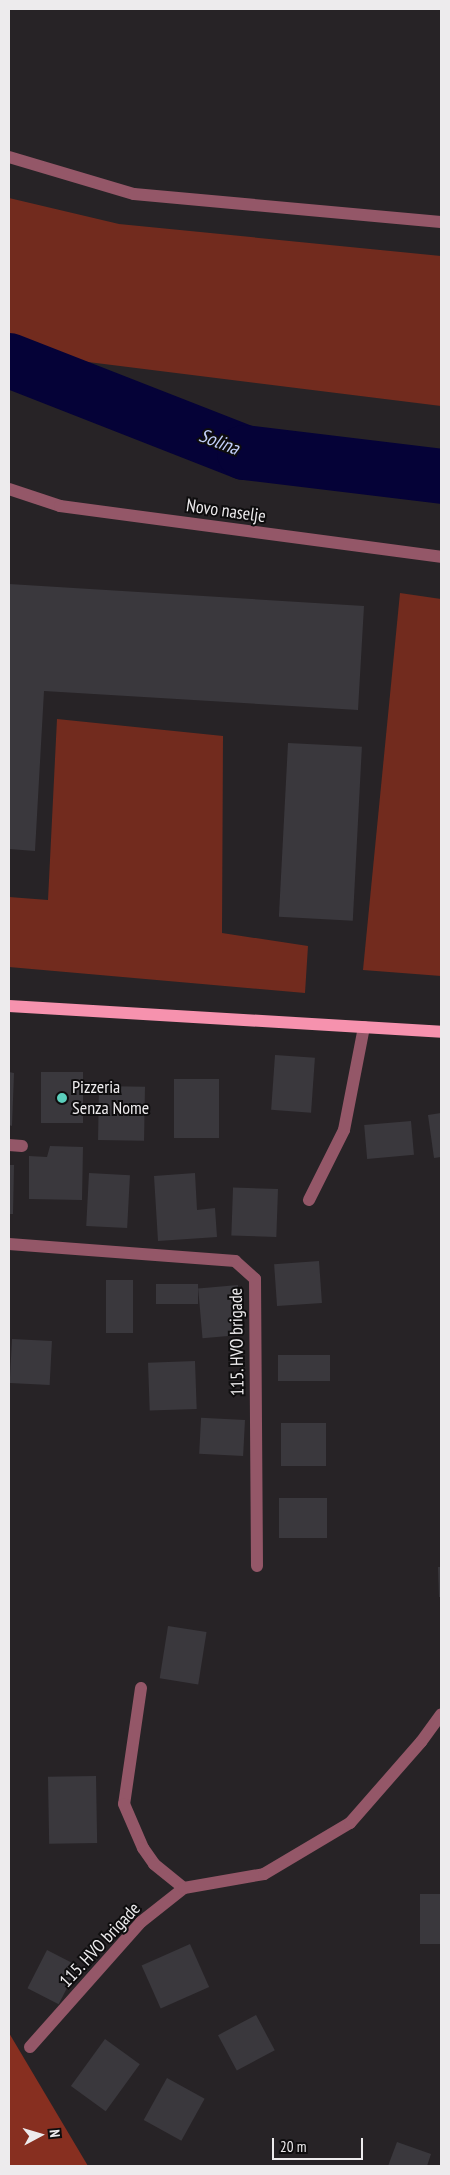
<!DOCTYPE html>
<html>
<head>
<meta charset="utf-8">
<style>
  body { margin:0 }
  #map { position:relative; width:450px; height:2175px; overflow:hidden; background:#272326; font-family:"PT Sans Narrow",sans-serif }
  div>[style] { position:absolute }
  [style*='--x'] { left:calc(var(--x)*1px); top:calc(var(--y)*1px); width:calc(var(--w)*1px); rotate:calc(var(--a)*1deg) }
  .green>* { inset:0; background:#722b1e }
  .forest>* { inset:0; background:#872f20 }
  .river>* { height:55px; margin:-27.5px; padding:0 27.5px; transform-origin:27.5px; border-radius:27.5px; background:#050237 }
  .building>* { inset:0; background:#3a383d; transform-origin:0 0 }
  .minor>* { height:12px; margin:-6px; padding:0 6px; transform-origin:6px; border-radius:6px; background:#945768 }
  .major>* { height:12px; margin:-6px; padding:0 6px; transform-origin:6px; border-radius:6px; background:#f692ae }
  .dots>* { width:14px; height:14px; translate:-50% -50%; box-sizing:border-box; border:2px solid #0e0d0e; border-radius:50% }
  span { translate:-50% -50%; white-space:nowrap; text-align:center; line-height:1.15; -webkit-text-stroke:4px #0e0d0e; paint-order:stroke }
  .street-label { font-size:18px; color:#edebed }
  .poi-label { font-size:18px; color:#edebed }
  .left { translate:0 -50%; text-align:left }
  .water-label { font-size:19px; color:#c4d1fc; font-style:italic }
  .frame { position:absolute; inset:0; border:10px solid #edebed; pointer-events:none }
  .north { position:absolute; left:15px; top:2110px; width:50px; height:50px; -webkit-text-stroke:4px #0e0d0e; paint-order:stroke; rotate:84deg; font-size:14px; font-weight:700; line-height:20px; text-align:center; color:#edebed }
  .north::after { content:''; display:block; margin:auto; width:18px; height:22px; background:#edebed; clip-path:polygon(50% 0,100% 100%,50% 72%,0 100%) }
  .scale { position:absolute; left:272px; top:2138px; width:91px; height:22px; box-sizing:border-box; border:2px solid #edebed; border-top:0; padding-left:6px; font-size:15px; line-height:18px; white-space:nowrap; color:#edebed; -webkit-text-stroke:4px #0e0d0e; paint-order:stroke }
</style>
</head>
<body>
<div id="map">
  <div class="green">
    <i style="clip-path:polygon(9px 198px,119px 224px,441px 256px,441px 406px,24px 354px,9px 349px)"></i>
    <i style="clip-path:polygon(400px 593px,441px 599px,441px 976px,363px 970px)"></i>
    <i style="clip-path:polygon(57px 719px,223px 736px,222px 933px,308px 946px,305px 993px,9px 967px,9px 897px,48px 900px)"></i>
  </div>
  <div class="forest">
    <i style="clip-path:polygon(9px 2033px,88px 2166px,9px 2166px)"></i>
  </div>
  <div class="river">
    <i style="--x:9;--y:360;--w:252;--a:21.4"></i>
    <i style="--x:244;--y:452;--w:198;--a:6.9"></i>
  </div>
  <div class="building">
    <i style="clip-path:polygon(9px 584px,364px 606px,358px 710px,44px 691px,35px 851px,9px 849px)"></i>
    <i style="left:288px;top:743px;width:74px;height:174px;rotate:3deg"></i>
    <i style="left:275px;top:1055px;width:40px;height:55px;rotate:4deg"></i>
    <i style="clip-path:polygon(9px 1072px,14px 1073px,12px 1126px,9px 1125px)"></i>
    <i style="left:83px;top:1072px;width:51px;height:42px;rotate:90deg"></i>
    <i style="left:174px;top:1079px;width:45px;height:59px"></i>
    <i style="left:99px;top:1086px;width:46px;height:54px;rotate:1deg"></i>
    <i style="clip-path:polygon(441px 1113px,441px 1157px,434px 1158px,428px 1115px)"></i>
    <i style="left:411px;top:1121px;width:34px;height:47px;rotate:85deg"></i>
    <i style="clip-path:polygon(50px 1146px,83px 1147px,82px 1200px,29px 1199px,29px 1156px,47px 1157px)"></i>
    <i style="clip-path:polygon(9px 1165px,14px 1165px,13px 1214px,9px 1214px)"></i>
    <i style="left:89px;top:1173px;width:41px;height:53px;rotate:3deg"></i>
    <i style="clip-path:polygon(195px 1173px,197px 1210px,215px 1208px,217px 1237px,158px 1241px,154px 1176px)"></i>
    <i style="left:278px;top:1189px;width:48px;height:45px;rotate:92deg"></i>
    <i style="left:319px;top:1261px;width:42px;height:45px;rotate:86deg"></i>
    <i style="left:106px;top:1280px;width:27px;height:53px"></i>
    <i style="left:156px;top:1284px;width:42px;height:20px"></i>
    <i style="left:238px;top:1285px;width:50px;height:40px;rotate:85deg"></i>
    <i style="left:12px;top:1339px;width:40px;height:44px;rotate:3deg"></i>
    <i style="left:278px;top:1355px;width:52px;height:26px"></i>
    <i style="left:195px;top:1361px;width:48px;height:47px;rotate:88deg"></i>
    <i style="left:245px;top:1420px;width:36px;height:44px;rotate:93deg"></i>
    <i style="left:326px;top:1423px;width:43px;height:45px;rotate:90deg"></i>
    <i style="left:279px;top:1498px;width:48px;height:40px"></i>
    <i style="clip-path:polygon(438px 1567px,441px 1567px,441px 1597px,439px 1597px)"></i>
    <i style="left:168px;top:1626px;width:39px;height:53px;rotate:9deg"></i>
    <i style="left:96px;top:1776px;width:67px;height:48px;rotate:89deg"></i>
    <i style="left:441px;top:1894px;width:50px;height:21px;rotate:90deg"></i>
    <i style="left:190px;top:1944px;width:47px;height:53px;rotate:66deg"></i>
    <i style="left:47px;top:1950px;width:35px;height:43px;rotate:27deg"></i>
    <i style="left:256px;top:2015px;width:40px;height:43px;rotate:62deg"></i>
    <i style="left:105px;top:2039px;width:43px;height:58px;rotate:36deg"></i>
    <i style="left:167px;top:2078px;width:43px;height:48px;rotate:29deg"></i>
    <i style="clip-path:polygon(397px 2142px,431px 2154px,427px 2166px,388px 2166px)"></i>
  </div>
  <div class="minor">
    <i style="--x:9;--y:157;--w:130;--a:16.5"></i>
    <i style="--x:134;--y:194;--w:308;--a:5.2"></i>
    <i style="--x:9;--y:489;--w:54;--a:18.4"></i>
    <i style="--x:60;--y:506;--w:384;--a:7.6"></i>
    <i style="--x:9;--y:1145;--w:13;--a:4"></i>
    <i style="--x:309;--y:1200;--w:78;--a:-63.4"></i>
    <i style="--x:344;--y:1130;--w:105;--a:-79"></i>
    <i style="--x:9;--y:1244;--w:227;--a:4.3"></i>
    <i style="--x:235;--y:1261;--w:27;--a:42"></i>
    <i style="--x:255;--y:1279;--w:287;--a:89.6"></i>
    <i style="--x:141;--y:1688;--w:117;--a:98.3"></i>
    <i style="--x:124;--y:1804;--w:48;--a:66.6"></i>
    <i style="--x:143;--y:1848;--w:19;--a:55"></i>
    <i style="--x:154;--y:1864;--w:38;--a:39"></i>
    <i style="--x:30;--y:2047;--w:167;--a:-48.4"></i>
    <i style="--x:141;--y:1922;--w:55;--a:-38.3"></i>
    <i style="--x:184;--y:1888;--w:81;--a:-9.9"></i>
    <i style="--x:264;--y:1874;--w:100;--a:-30.7"></i>
    <i style="--x:350;--y:1823;--w:108;--a:-48.8"></i>
    <i style="--x:421;--y:1742;--w:34;--a:-54"></i>
  </div>
  <div class="major">
    <i style="--x:9;--y:1006;--w:433;--a:3.4"></i>
  </div>
  <div class="dots">
    <i style="left:62px;top:1098px;background:#5bcebc"></i>
  </div>
  <div class="street-label">
    <span style="left:226px;top:511px;rotate:8deg">Novo naselje</span>
    <span style="left:237px;top:1342px;rotate:-91deg">115. HVO brigade</span>
    <span style="left:100px;top:1945px;rotate:-47deg">115. HVO brigade</span>
  </div>
  <div class="poi-label">
    <span class="left" style="left:72px;top:1098px">Pizzeria<br>Senza Nome</span>
  </div>
  <div class="water-label">
    <span style="left:219px;top:442px;rotate:21deg">Solina</span>
  </div>
  <div class="frame"></div>
  <div class="north">N</div>
  <div class="scale">20 m</div>
</div>
</body>
</html>
